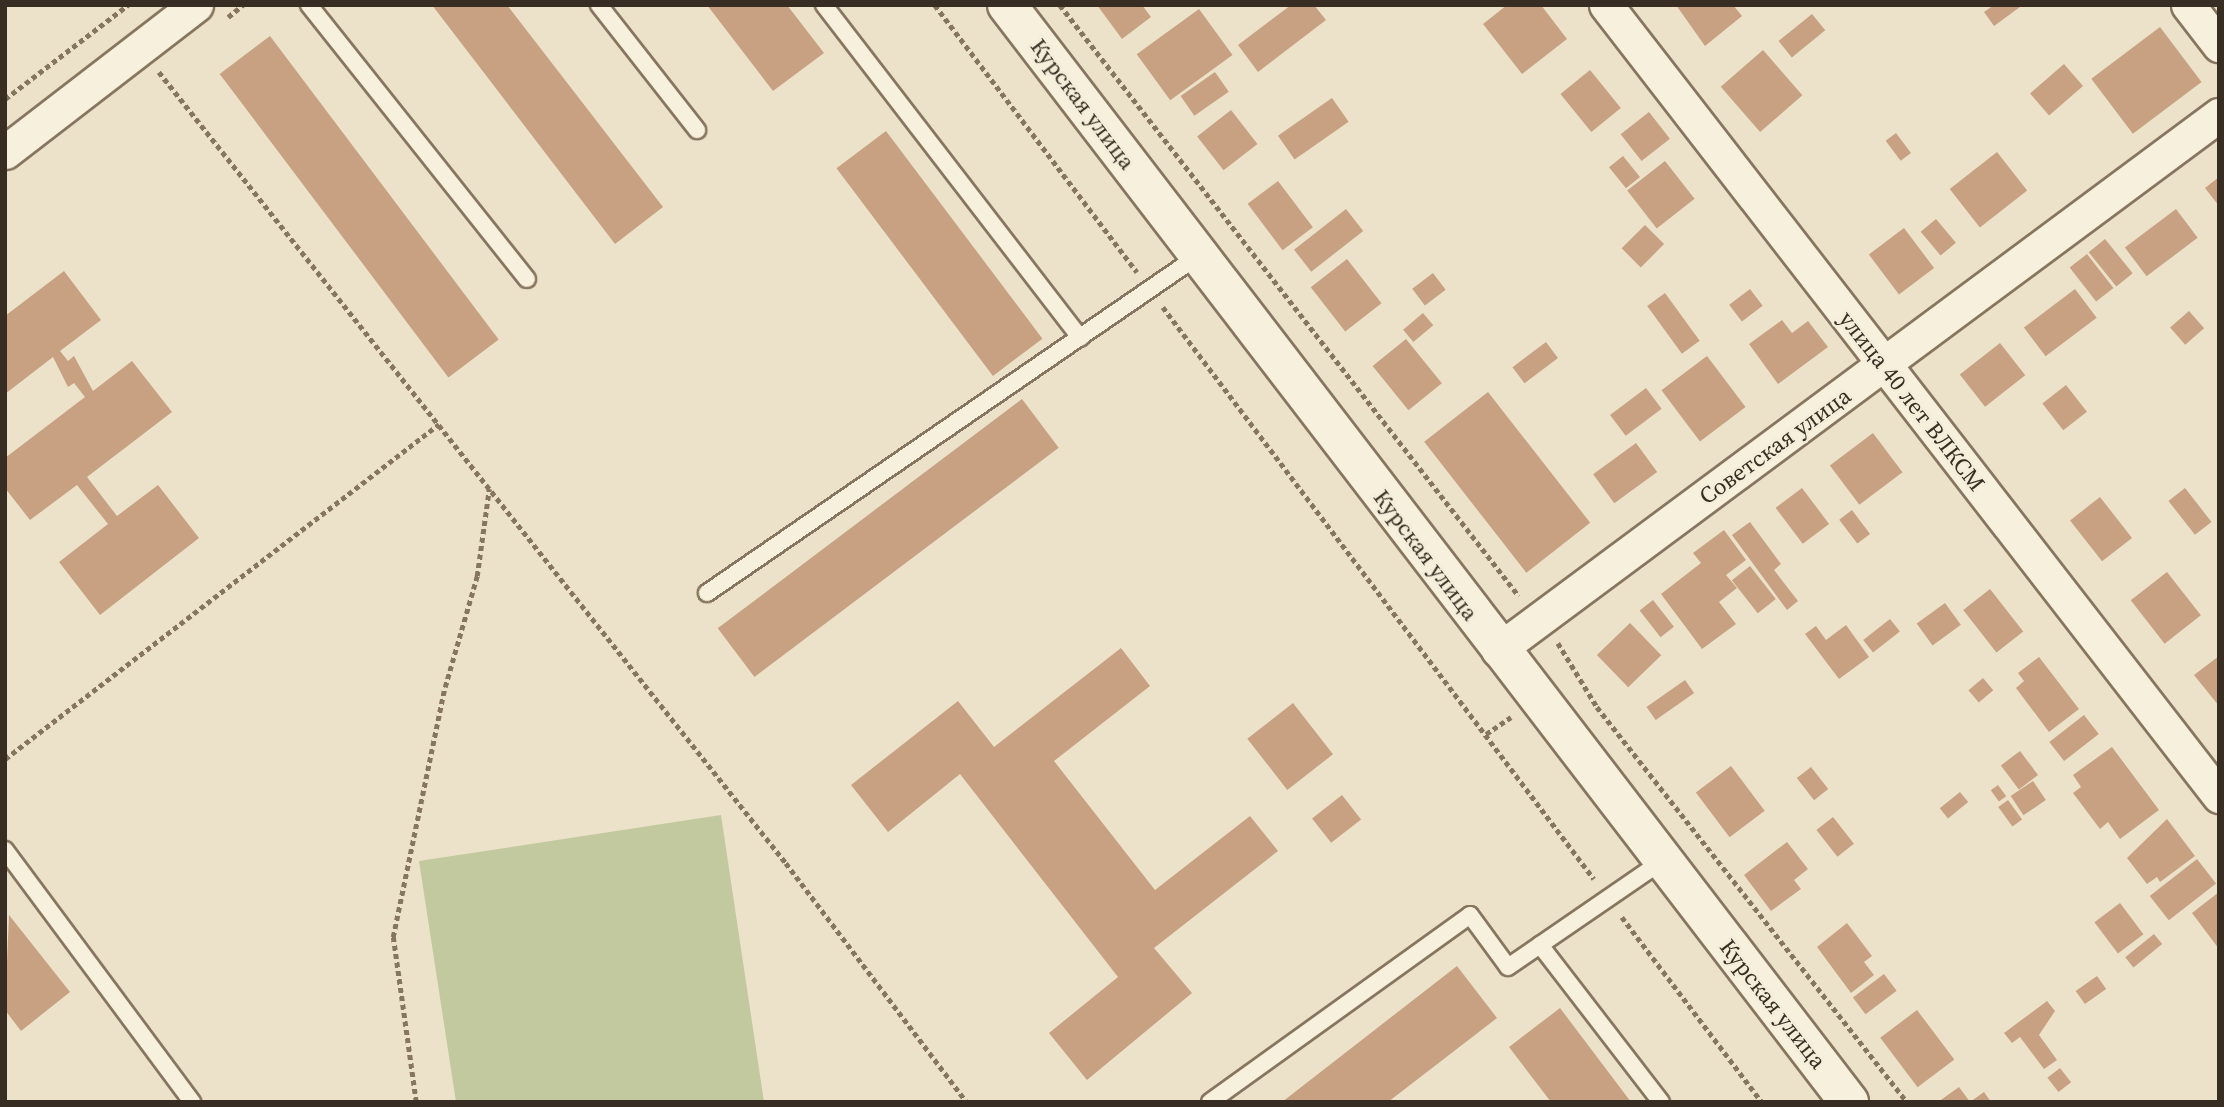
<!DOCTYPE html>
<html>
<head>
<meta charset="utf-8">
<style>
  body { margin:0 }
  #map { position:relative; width:2224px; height:1107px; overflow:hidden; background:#ece2c9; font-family:"Source Serif 4",serif }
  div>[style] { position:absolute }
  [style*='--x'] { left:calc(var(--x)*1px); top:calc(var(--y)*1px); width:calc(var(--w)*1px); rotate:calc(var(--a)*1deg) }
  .green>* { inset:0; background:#c3c99e }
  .building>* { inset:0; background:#c7a182; transform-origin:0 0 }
  .path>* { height:4.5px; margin-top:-2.25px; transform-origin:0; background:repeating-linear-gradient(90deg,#87765f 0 5px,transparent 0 8.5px) }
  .roads { filter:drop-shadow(2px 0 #87765f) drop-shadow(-2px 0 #87765f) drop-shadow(0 2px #87765f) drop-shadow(0 -2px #87765f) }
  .lane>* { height:16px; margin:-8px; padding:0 8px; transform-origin:8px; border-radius:8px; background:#f7f0dc }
  .street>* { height:33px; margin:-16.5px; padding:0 16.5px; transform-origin:16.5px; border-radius:16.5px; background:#f7f0dc }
  .secondary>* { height:38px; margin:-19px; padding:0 19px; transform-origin:19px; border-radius:19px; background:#f7f0dc }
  span { translate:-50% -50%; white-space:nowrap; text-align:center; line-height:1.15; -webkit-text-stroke:5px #f3edd9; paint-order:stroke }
  .street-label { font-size:23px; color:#382d22 }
  .frame { position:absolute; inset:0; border:7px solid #382d22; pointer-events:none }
</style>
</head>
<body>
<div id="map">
  <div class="green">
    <i style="clip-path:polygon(721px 815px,764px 1102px,456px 1102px,419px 861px)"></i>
  </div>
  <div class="building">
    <i style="clip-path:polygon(432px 5px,507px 5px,663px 207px,615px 244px)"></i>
    <i style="clip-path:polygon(707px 5px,787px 5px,824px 53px,773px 91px)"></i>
    <i style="clip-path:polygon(1097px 5px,1142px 5px,1151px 17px,1122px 39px)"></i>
    <i style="clip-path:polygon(1291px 5px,1314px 5px,1326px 20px,1258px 72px,1238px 45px)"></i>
    <i style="clip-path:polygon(1507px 5px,1541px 5px,1567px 39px,1522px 74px,1483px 24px)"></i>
    <i style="clip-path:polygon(1676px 5px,1733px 5px,1742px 16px,1705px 46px)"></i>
    <i style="clip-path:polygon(1994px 5px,2019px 5px,2020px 7px,1994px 26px,1984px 12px)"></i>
    <i style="left:1199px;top:9px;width:57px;height:77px;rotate:54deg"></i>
    <i style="left:1812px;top:14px;width:21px;height:43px;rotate:51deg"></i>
    <i style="left:2160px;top:27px;width:69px;height:86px;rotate:53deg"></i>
    <i style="left:270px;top:36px;width:380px;height:63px;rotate:53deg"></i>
    <i style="left:1763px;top:50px;width:60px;height:56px;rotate:49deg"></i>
    <i style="left:2064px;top:64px;width:29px;height:45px;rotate:49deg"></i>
    <i style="left:1590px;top:70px;width:49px;height:38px;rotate:51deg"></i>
    <i style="left:1215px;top:72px;width:24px;height:42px;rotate:55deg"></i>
    <i style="left:1332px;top:98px;width:29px;height:66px;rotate:55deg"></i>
    <i style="left:1231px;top:110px;width:43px;height:43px;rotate:52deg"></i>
    <i style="left:1649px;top:112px;width:34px;height:36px;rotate:52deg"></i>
    <i style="left:886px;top:131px;width:260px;height:62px;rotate:53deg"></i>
    <i style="left:1896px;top:133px;width:25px;height:13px;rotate:53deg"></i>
    <i style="left:1997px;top:152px;width:49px;height:60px;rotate:52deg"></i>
    <i style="left:1623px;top:156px;width:27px;height:18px;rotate:51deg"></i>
    <i style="left:1665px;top:161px;width:48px;height:48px;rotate:52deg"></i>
    <i style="clip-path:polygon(2219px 177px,2219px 206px,2205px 188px)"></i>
    <i style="left:1278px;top:181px;width:58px;height:38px;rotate:53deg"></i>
    <i style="left:1346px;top:209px;width:28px;height:66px;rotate:52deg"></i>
    <i style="left:2176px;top:209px;width:36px;height:64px;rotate:53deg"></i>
    <i style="left:1936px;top:219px;width:31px;height:20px;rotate:50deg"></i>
    <i style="left:1645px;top:225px;width:27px;height:33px;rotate:45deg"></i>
    <i style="left:1904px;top:228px;width:50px;height:44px;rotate:53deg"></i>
    <i style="left:2105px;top:239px;width:44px;height:21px;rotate:51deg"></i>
    <i style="left:2087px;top:254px;width:43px;height:22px;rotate:52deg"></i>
    <i style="left:1347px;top:259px;width:56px;height:46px;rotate:52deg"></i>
    <i style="clip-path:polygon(64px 271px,101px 320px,60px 351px,68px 361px,74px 356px,93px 391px,132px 361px,172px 412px,87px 477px,117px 516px,158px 485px,199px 538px,100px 615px,59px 562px,108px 524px,77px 485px,30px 520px,5px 488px,5px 458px,85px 397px,74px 383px,68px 387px,53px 357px,5px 394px,5px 316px)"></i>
    <i style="left:1433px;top:273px;width:21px;height:26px;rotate:53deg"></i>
    <i style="left:1750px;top:289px;width:21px;height:26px;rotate:53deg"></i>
    <i style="left:2075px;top:289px;width:36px;height:64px;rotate:53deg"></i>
    <i style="left:1665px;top:293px;width:59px;height:22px;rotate:54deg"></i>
    <i style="left:2189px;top:311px;width:23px;height:25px;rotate:49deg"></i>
    <i style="left:1423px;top:313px;width:16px;height:26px;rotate:50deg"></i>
    <i style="clip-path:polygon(1782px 320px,1792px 333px,1808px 321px,1828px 347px,1778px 384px,1749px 344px)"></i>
    <i style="left:1406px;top:339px;width:57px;height:43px;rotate:51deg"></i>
    <i style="left:1546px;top:342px;width:20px;height:42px;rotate:53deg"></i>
    <i style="left:2000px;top:343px;width:41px;height:51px;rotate:52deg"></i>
    <i style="left:1707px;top:356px;width:64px;height:57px;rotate:53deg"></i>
    <i style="left:2066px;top:385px;width:34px;height:30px;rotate:52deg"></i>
    <i style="left:1646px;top:388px;width:26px;height:45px;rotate:53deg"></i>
    <i style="left:1488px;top:392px;width:166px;height:81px;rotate:52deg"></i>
    <i style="left:1022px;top:399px;width:61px;height:381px;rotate:53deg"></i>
    <i style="left:1873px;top:433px;width:49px;height:54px;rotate:53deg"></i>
    <i style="left:1636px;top:443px;width:36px;height:53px;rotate:54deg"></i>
    <i style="left:1802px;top:488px;width:45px;height:33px;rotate:53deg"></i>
    <i style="left:2185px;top:488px;width:43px;height:21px;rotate:52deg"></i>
    <i style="left:2100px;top:497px;width:52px;height:38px;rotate:52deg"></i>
    <i style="left:1852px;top:510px;width:30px;height:16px;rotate:53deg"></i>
    <i style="clip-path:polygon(1750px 522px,1781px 564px,1774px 570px,1798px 601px,1787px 610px,1732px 535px)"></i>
    <i style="clip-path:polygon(1724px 530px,1746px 560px,1726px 575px,1737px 588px,1719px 602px,1736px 624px,1702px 649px,1661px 594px,1701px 563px,1693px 553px)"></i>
    <i style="left:1750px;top:566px;width:42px;height:23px;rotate:52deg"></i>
    <i style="left:2167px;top:572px;width:55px;height:46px;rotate:52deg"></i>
    <i style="left:1990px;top:589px;width:54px;height:34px;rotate:52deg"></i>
    <i style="left:1653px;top:600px;width:34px;height:17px;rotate:52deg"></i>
    <i style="left:1945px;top:603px;width:27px;height:35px;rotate:54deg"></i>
    <i style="left:1890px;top:619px;width:16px;height:34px;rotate:52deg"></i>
    <i style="left:1630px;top:623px;width:45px;height:46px;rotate:46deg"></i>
    <i style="clip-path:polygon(1846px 625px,1869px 657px,1839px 679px,1805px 634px,1816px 626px,1826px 640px)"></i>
    <i style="clip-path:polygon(1121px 648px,1150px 686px,1054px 761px,1155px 890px,1250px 816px,1278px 851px,1154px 948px,1192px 993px,1087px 1080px,1049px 1033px,1118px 977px,960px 774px,888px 832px,851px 785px,958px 701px,994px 747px)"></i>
    <i style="clip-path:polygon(2219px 656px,2219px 706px,2194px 675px)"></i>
    <i style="clip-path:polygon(2039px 657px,2079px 709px,2049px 732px,2016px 688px,2024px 681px,2018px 673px)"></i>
    <i style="left:1983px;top:678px;width:16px;height:19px;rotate:50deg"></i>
    <i style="left:1685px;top:680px;width:16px;height:47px;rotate:55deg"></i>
    <i style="left:1293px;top:703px;width:65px;height:58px;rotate:52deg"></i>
    <i style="left:2084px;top:715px;width:24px;height:44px;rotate:52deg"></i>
    <i style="clip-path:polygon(2112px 747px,2159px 810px,2120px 839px,2108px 822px,2100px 829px,2073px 793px,2081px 787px,2073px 775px)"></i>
    <i style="left:2020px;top:751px;width:30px;height:24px;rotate:53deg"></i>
    <i style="left:1731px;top:766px;width:56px;height:44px;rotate:53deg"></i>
    <i style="left:1811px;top:767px;width:28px;height:18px;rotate:52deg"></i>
    <i style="left:2033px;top:781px;width:23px;height:27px;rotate:56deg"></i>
    <i style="left:1998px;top:785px;width:14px;height:9px;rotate:54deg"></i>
    <i style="left:1960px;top:792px;width:13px;height:26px;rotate:51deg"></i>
    <i style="left:1342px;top:795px;width:31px;height:38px;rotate:52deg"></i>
    <i style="left:2008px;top:800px;width:24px;height:12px;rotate:54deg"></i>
    <i style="left:1833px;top:817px;width:34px;height:21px;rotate:52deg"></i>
    <i style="clip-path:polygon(2167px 819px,2195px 856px,2160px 882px,2157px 877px,2147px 884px,2127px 858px)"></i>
    <i style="clip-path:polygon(1787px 842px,1808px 869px,1794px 880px,1801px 889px,1771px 911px,1744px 875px)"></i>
    <i style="left:2197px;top:859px;width:31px;height:60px;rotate:52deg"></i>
    <i style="clip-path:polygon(2219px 892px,2219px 949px,2192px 913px)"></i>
    <i style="left:2120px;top:903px;width:39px;height:32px;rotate:53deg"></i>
    <i style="clip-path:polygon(9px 915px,70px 992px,21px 1031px,5px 1010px)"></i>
    <i style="clip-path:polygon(1847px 923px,1872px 956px,1864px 962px,1874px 975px,1851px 993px,1817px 947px)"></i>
    <i style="left:2154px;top:934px;width:13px;height:37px;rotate:51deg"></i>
    <i style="clip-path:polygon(1457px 966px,1497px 1018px,1388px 1102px,1282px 1102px)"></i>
    <i style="left:1884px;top:974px;width:21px;height:39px;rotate:53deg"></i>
    <i style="left:2097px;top:976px;width:16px;height:26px;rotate:55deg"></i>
    <i style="clip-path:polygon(2047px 1001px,2055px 1011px,2039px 1035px,2057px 1060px,2044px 1069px,2020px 1037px,2012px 1043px,2004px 1033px)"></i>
    <i style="clip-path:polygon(1560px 1008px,1631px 1102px,1551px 1102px,1509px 1047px)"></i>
    <i style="left:1917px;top:1010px;width:62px;height:46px;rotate:53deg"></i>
    <i style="left:2060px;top:1068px;width:18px;height:16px;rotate:52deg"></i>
    <i style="clip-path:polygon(1959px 1087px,1970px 1102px,1938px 1102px)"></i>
    <i style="clip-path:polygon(1984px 1092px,1991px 1102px,1970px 1102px)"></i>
  </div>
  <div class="path">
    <i style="--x:935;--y:5;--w:335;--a:52.9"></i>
    <i style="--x:1060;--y:5;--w:748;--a:52.17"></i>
    <i style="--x:228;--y:17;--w:19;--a:-39"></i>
    <i style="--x:159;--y:72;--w:1009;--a:51.6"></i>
    <i style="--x:786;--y:863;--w:300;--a:52.9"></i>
    <i style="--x:5;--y:99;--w:155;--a:-37.4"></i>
    <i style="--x:1163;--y:307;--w:716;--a:53"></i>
    <i style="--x:1558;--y:643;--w:75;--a:58.6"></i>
    <i style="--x:1597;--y:707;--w:502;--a:51.87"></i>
    <i style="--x:1486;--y:734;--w:30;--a:-34"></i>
    <i style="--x:5;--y:759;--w:548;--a:-37.66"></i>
    <i style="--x:1622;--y:917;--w:232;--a:52.9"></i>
    <i style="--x:416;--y:1102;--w:167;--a:-97.9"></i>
    <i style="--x:393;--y:937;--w:255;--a:-78.3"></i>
    <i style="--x:445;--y:687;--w:116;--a:-73.9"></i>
    <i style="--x:477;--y:576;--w:88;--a:-82.1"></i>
  </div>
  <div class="roads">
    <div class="lane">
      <i style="--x:309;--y:5;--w:350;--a:51.5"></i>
      <i style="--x:599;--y:5;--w:159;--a:51.9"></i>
      <i style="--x:824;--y:5;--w:420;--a:52.4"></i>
      <i style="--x:707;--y:593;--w:596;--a:-34.46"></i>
      <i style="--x:5;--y:850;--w:314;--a:53.4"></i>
      <i style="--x:1540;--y:945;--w:198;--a:52.4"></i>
      <i style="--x:1210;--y:1102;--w:320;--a:-35.7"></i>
      <i style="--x:1470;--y:915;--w:64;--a:53.8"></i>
      <i style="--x:1508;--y:967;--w:187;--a:-34.5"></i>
    </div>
    <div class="street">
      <i style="--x:1606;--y:5;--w:1001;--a:52.23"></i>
      <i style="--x:2188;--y:5;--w:51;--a:52.2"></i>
      <i style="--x:5;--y:152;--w:241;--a:-37.6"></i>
      <i style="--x:1498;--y:650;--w:898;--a:-36.58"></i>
    </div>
    <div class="secondary">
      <i style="--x:1007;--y:5;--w:1383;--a:52.49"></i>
    </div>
  </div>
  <div class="street-label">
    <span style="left:1083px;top:104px;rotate:53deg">Курская улица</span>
    <span style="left:1912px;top:401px;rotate:52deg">улица 40 лет ВЛКСМ</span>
    <span style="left:1775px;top:446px;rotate:-36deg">Советская улица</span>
    <span style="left:1426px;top:555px;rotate:53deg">Курская улица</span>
    <span style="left:1773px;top:1004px;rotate:52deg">Курская улица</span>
  </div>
  <div class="frame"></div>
</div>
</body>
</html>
